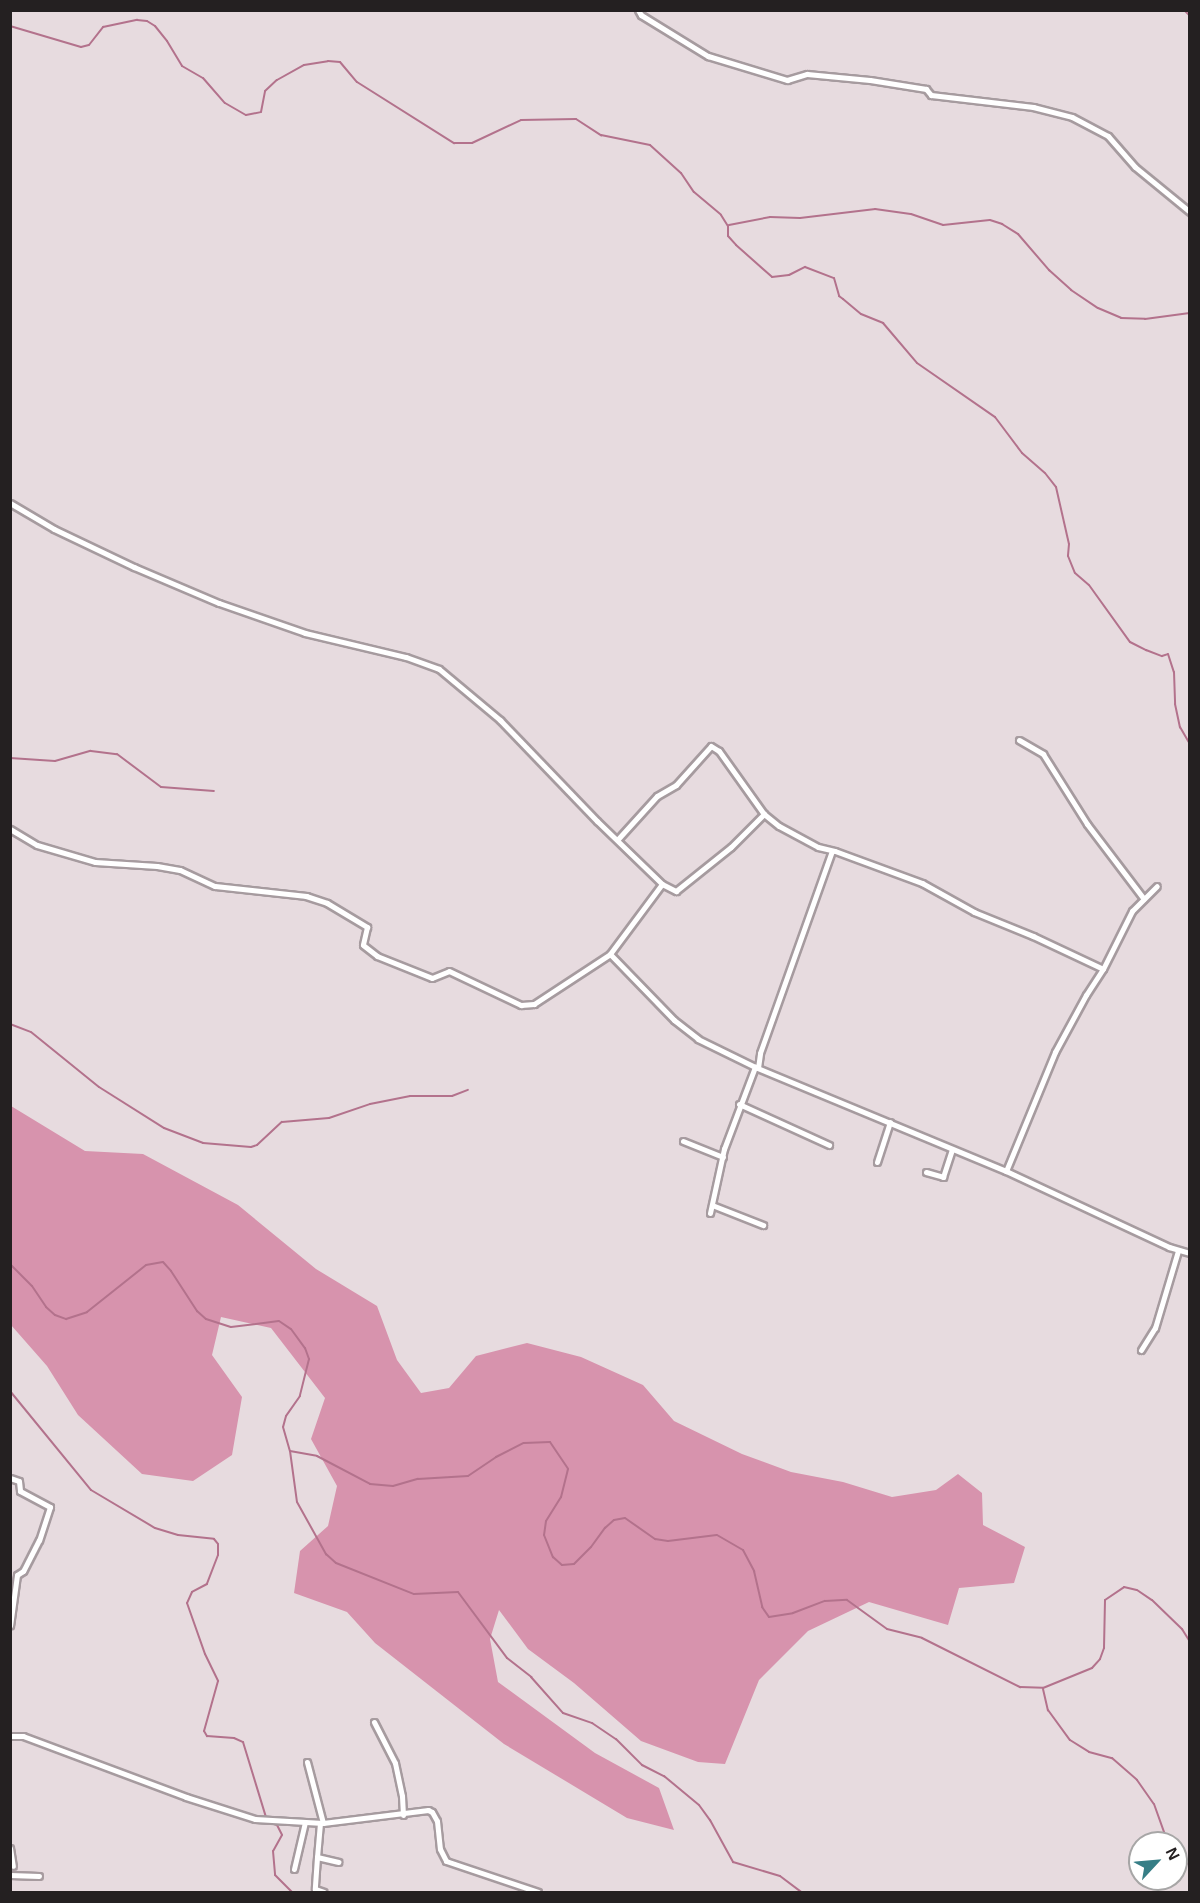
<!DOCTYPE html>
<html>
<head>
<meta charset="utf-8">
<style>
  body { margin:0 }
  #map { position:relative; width:1200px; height:1903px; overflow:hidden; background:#e7dbdf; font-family:Helvetica,sans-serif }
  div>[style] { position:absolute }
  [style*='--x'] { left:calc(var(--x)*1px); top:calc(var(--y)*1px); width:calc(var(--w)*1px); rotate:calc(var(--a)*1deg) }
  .forest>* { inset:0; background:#d793ad }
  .stream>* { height:2px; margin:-1px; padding:0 1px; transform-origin:1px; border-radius:1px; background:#b3728c }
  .roads { filter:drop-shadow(2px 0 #a69b9f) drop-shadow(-2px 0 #a69b9f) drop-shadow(0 2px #a69b9f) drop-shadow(0 -2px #a69b9f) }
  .minor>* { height:5px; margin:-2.5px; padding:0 2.5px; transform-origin:2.5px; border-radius:2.5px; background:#fff }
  span { translate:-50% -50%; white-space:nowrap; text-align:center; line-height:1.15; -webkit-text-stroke:4.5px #fff; paint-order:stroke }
  .frame { position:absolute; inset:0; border:12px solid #242021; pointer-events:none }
  .north { position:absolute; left:1128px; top:1831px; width:60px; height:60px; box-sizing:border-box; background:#fff; border:2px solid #a7a6a6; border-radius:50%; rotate:64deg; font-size:16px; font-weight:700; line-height:24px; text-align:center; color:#242021 }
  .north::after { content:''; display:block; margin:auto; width:21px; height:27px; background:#367e86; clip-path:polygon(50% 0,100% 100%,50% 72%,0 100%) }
</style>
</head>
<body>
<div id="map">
  <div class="forest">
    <i style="clip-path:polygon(11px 1106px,85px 1151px,143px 1154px,238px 1205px,316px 1269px,377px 1306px,397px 1360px,421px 1393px,449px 1388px,476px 1356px,527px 1343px,581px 1357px,643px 1385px,674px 1421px,742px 1454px,791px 1472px,843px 1482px,892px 1497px,936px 1490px,958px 1474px,982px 1493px,983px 1525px,1025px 1547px,1014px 1583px,959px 1588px,948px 1625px,869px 1602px,808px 1631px,759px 1680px,725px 1764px,698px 1762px,641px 1741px,574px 1683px,528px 1649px,499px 1610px,490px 1639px,498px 1682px,595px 1753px,659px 1788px,674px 1830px,627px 1818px,504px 1744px,375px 1643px,347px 1612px,294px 1593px,300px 1551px,328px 1526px,337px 1486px,311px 1439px,325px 1398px,271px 1328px,221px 1317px,212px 1355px,242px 1397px,232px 1455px,193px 1481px,142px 1474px,78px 1415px,47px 1366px,11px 1325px)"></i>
  </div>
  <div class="stream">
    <i style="--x:1184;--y:10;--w:8;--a:45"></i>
    <i style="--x:10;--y:26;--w:74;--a:16.5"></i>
    <i style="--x:81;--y:47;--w:8;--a:-14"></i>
    <i style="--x:89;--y:45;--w:23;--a:-52"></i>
    <i style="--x:103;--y:27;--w:35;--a:-12"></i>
    <i style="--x:137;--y:20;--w:10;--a:6"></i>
    <i style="--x:147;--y:21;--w:9;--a:32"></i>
    <i style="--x:155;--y:26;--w:19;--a:51"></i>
    <i style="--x:167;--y:41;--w:29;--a:59"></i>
    <i style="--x:182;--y:66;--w:24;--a:30"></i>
    <i style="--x:203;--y:78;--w:33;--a:49"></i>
    <i style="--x:225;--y:103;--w:24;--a:30"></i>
    <i style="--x:246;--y:115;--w:15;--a:-11"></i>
    <i style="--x:261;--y:112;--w:21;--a:-79"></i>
    <i style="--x:265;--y:91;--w:16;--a:-43"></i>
    <i style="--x:277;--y:80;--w:31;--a:-29"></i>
    <i style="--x:304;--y:65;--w:24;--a:-9"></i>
    <i style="--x:328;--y:61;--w:12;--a:5"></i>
    <i style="--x:340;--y:62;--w:26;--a:50"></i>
    <i style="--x:357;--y:82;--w:115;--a:32.2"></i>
    <i style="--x:454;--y:143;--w:18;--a:0"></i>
    <i style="--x:472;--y:143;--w:54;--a:-25.1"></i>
    <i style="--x:521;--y:120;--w:55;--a:-1"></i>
    <i style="--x:576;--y:119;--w:30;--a:33"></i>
    <i style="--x:601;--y:135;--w:50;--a:11.5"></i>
    <i style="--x:650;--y:145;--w:42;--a:42.1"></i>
    <i style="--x:681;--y:173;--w:23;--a:56"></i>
    <i style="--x:694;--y:192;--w:35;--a:40"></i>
    <i style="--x:721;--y:215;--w:13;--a:58"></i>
    <i style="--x:728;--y:226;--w:10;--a:90"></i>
    <i style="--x:728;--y:236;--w:12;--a:48"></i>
    <i style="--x:736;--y:245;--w:48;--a:41.6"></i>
    <i style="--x:772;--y:277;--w:17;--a:-7"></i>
    <i style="--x:789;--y:275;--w:18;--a:-27"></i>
    <i style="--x:805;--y:267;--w:31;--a:21"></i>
    <i style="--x:834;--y:278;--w:19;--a:74"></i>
    <i style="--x:839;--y:296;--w:5;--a:37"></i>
    <i style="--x:843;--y:299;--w:23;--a:40"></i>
    <i style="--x:861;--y:314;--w:24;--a:22"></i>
    <i style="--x:883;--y:323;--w:52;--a:49.6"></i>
    <i style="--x:917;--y:363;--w:95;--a:34.7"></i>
    <i style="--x:995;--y:417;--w:45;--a:53.1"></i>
    <i style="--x:1022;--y:453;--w:30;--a:41"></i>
    <i style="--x:1045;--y:473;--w:18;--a:52"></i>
    <i style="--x:1056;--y:487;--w:58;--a:77.2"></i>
    <i style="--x:1069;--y:544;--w:12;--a:95"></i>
    <i style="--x:1068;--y:556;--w:18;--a:68"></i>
    <i style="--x:1075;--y:573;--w:18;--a:41"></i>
    <i style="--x:1089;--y:585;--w:70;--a:54.3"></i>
    <i style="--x:1130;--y:642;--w:18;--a:27"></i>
    <i style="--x:1146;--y:650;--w:17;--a:21"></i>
    <i style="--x:1162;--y:656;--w:6;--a:-18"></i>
    <i style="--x:1168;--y:654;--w:19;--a:72"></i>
    <i style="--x:1174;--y:672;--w:32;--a:88"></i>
    <i style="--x:1175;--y:704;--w:24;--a:78"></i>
    <i style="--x:1180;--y:727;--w:20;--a:60"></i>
    <i style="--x:729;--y:225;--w:42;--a:-11"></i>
    <i style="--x:770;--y:217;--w:30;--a:2"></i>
    <i style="--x:800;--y:218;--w:76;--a:-6.8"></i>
    <i style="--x:875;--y:209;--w:36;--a:8"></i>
    <i style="--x:911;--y:214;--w:34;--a:19"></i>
    <i style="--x:943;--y:225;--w:47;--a:-6.1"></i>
    <i style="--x:990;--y:220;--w:13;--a:18"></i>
    <i style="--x:1002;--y:224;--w:19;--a:32"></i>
    <i style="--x:1018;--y:234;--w:48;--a:49.3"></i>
    <i style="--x:1049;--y:270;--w:30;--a:42"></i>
    <i style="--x:1071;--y:290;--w:32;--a:34"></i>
    <i style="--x:1098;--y:308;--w:25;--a:23"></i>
    <i style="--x:1121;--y:318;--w:24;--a:2"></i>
    <i style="--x:1145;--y:319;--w:45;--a:-7.6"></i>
    <i style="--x:10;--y:758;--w:45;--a:3.8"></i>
    <i style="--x:55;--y:761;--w:37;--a:-16"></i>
    <i style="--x:91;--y:751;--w:26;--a:7"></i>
    <i style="--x:117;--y:754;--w:55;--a:36.9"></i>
    <i style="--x:161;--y:787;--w:53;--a:4.3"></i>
    <i style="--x:10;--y:1024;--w:22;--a:21"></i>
    <i style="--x:31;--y:1032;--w:87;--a:39"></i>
    <i style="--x:99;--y:1087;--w:77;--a:32.2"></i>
    <i style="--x:164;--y:1128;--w:42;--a:21"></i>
    <i style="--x:203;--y:1143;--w:48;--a:4.8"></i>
    <i style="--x:251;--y:1147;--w:6;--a:-18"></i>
    <i style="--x:257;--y:1145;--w:34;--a:-43"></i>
    <i style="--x:282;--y:1122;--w:47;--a:-4.9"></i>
    <i style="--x:329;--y:1118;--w:43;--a:-18.9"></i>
    <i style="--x:370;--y:1104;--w:41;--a:-11.3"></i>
    <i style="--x:410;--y:1096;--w:42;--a:0"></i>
    <i style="--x:452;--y:1096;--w:17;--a:-21"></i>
    <i style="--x:10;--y:1264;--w:31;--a:45"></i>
    <i style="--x:32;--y:1286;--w:25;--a:56"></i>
    <i style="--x:46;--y:1307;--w:12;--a:42"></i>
    <i style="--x:55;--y:1315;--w:12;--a:20"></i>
    <i style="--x:66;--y:1319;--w:22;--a:-18"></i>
    <i style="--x:87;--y:1312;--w:75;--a:-38.5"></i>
    <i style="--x:146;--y:1265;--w:17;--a:-10"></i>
    <i style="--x:163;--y:1262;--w:12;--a:48"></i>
    <i style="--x:171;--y:1271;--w:48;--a:57"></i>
    <i style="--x:197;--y:1311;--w:12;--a:42"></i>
    <i style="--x:206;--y:1319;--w:26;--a:18"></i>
    <i style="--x:231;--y:1327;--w:48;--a:-7.1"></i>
    <i style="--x:279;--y:1321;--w:14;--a:34"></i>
    <i style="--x:291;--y:1329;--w:24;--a:54"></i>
    <i style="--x:305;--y:1348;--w:12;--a:70"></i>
    <i style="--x:309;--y:1359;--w:38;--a:104"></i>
    <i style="--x:300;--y:1396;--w:24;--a:125"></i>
    <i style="--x:286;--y:1416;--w:11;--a:105"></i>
    <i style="--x:283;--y:1427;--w:25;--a:74"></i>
    <i style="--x:290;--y:1451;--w:27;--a:10"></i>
    <i style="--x:317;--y:1456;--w:60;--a:27.8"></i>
    <i style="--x:370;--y:1484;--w:23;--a:5"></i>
    <i style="--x:393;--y:1486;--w:26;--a:-16"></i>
    <i style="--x:418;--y:1479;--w:50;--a:-3.4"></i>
    <i style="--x:468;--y:1476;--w:34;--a:-34"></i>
    <i style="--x:496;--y:1457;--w:31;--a:-27"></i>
    <i style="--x:524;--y:1443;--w:26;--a:-2"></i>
    <i style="--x:550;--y:1442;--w:32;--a:56"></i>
    <i style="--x:568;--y:1469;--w:29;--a:104"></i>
    <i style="--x:561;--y:1497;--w:28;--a:122"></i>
    <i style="--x:546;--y:1521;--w:14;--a:98"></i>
    <i style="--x:544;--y:1535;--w:24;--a:68"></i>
    <i style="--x:553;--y:1557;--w:12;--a:42"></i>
    <i style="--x:562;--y:1565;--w:12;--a:-5"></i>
    <i style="--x:574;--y:1564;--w:24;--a:-45"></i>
    <i style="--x:591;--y:1547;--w:24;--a:-54"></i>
    <i style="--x:605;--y:1528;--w:12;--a:-42"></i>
    <i style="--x:614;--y:1520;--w:11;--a:-10"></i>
    <i style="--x:625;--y:1518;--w:37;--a:35"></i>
    <i style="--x:655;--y:1539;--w:13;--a:9"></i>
    <i style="--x:668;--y:1541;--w:49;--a:-7"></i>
    <i style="--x:717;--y:1535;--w:30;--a:30"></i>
    <i style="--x:743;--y:1550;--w:24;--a:62"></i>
    <i style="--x:754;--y:1571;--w:37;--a:77"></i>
    <i style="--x:762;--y:1607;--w:12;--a:55"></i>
    <i style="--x:769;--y:1617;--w:24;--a:-9"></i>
    <i style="--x:793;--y:1613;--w:34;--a:-21"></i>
    <i style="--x:825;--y:1601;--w:22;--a:-3"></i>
    <i style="--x:847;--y:1600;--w:49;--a:35.9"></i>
    <i style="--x:887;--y:1629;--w:36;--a:14"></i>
    <i style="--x:922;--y:1638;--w:110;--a:26.6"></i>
    <i style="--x:1020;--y:1687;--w:23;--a:2"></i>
    <i style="--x:1043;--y:1688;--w:53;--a:-22.2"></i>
    <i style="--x:1092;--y:1668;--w:12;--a:-48"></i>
    <i style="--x:1100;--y:1659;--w:12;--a:-70"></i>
    <i style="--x:1104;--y:1648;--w:48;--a:-88.8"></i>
    <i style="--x:1105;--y:1600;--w:23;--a:-34"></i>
    <i style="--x:1124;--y:1587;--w:13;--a:13"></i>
    <i style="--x:1137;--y:1590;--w:18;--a:34"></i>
    <i style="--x:1152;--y:1600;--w:42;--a:44"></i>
    <i style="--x:1182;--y:1629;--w:15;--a:58"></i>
    <i style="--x:10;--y:1391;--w:128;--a:50.7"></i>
    <i style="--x:91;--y:1490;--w:74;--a:30.7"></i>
    <i style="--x:155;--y:1528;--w:24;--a:17"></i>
    <i style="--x:178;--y:1535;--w:36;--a:6"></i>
    <i style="--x:214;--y:1539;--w:6;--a:51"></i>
    <i style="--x:218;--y:1544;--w:11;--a:90"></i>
    <i style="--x:218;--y:1555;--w:31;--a:111"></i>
    <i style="--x:207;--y:1584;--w:17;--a:152"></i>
    <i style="--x:192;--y:1592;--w:12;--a:114"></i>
    <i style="--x:187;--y:1603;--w:54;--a:70.6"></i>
    <i style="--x:205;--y:1654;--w:30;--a:64"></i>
    <i style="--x:218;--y:1681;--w:52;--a:105.6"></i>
    <i style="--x:204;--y:1731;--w:6;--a:59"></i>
    <i style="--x:207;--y:1736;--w:27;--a:4"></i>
    <i style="--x:234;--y:1738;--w:10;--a:24"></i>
    <i style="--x:243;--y:1742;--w:78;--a:73"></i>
    <i style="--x:290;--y:1451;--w:51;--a:82.2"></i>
    <i style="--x:297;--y:1502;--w:60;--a:60.9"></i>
    <i style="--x:326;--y:1554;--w:13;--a:42"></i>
    <i style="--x:336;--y:1563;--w:84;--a:21.7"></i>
    <i style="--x:414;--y:1594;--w:44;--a:-2.6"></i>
    <i style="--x:458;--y:1592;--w:82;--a:53.4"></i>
    <i style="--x:507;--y:1658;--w:31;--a:38"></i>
    <i style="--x:531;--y:1677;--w:48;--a:48.4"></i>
    <i style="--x:563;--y:1713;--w:31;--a:19"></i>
    <i style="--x:592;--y:1723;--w:29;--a:34"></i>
    <i style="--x:616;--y:1739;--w:37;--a:45"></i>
    <i style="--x:642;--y:1765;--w:25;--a:27"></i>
    <i style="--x:664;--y:1776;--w:45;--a:39.6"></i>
    <i style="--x:699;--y:1805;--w:19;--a:54"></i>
    <i style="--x:710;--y:1820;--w:48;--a:61.3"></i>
    <i style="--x:733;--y:1862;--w:49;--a:16.6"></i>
    <i style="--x:780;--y:1876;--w:26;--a:37"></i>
    <i style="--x:1043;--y:1689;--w:22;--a:77"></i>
    <i style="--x:1048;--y:1710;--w:37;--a:54"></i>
    <i style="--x:1070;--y:1740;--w:22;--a:32"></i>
    <i style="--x:1089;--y:1752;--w:24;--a:15"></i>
    <i style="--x:1112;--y:1758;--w:33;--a:41"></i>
    <i style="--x:1137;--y:1780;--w:29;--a:55"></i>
    <i style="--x:1154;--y:1804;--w:41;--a:70.3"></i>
    <i style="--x:269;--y:1822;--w:9;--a:21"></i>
    <i style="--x:277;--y:1825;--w:11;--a:63"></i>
    <i style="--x:282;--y:1835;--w:18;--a:119"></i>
    <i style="--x:273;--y:1851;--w:24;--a:85"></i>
    <i style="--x:275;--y:1875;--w:24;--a:45"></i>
    <i style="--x:1176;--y:1857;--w:16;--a:30"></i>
  </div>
  <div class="roads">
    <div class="minor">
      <i style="--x:638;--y:10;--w:6;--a:59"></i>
      <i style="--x:641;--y:15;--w:79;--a:31.5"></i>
      <i style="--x:708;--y:56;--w:83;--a:16.9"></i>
      <i style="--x:787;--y:80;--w:21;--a:-17"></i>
      <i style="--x:807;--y:74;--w:63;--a:5.4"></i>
      <i style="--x:870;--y:80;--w:57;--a:9.1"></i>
      <i style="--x:926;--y:89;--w:8;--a:50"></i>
      <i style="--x:931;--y:95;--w:103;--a:6.7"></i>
      <i style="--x:1033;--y:107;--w:40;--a:14.4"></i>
      <i style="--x:1072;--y:117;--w:41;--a:27.8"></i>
      <i style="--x:1108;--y:136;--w:41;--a:48.9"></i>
      <i style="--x:1135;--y:167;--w:71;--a:39.3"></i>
      <i style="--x:10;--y:503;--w:51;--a:30.6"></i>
      <i style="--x:54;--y:529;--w:89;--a:25.4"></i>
      <i style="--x:134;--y:567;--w:92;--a:23"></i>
      <i style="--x:219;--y:603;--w:91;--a:19.2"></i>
      <i style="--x:305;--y:633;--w:104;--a:13.4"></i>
      <i style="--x:406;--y:657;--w:35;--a:20"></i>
      <i style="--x:439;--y:669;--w:80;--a:39.9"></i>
      <i style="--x:500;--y:720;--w:140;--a:46.2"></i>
      <i style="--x:597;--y:821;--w:91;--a:44.1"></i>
      <i style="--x:662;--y:884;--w:87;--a:126.6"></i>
      <i style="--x:610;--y:954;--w:92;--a:45.9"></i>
      <i style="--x:674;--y:1020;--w:31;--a:38"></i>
      <i style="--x:698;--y:1039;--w:64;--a:26.2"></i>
      <i style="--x:755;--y:1067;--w:272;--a:22.5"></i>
      <i style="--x:1006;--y:1171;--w:180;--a:25"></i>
      <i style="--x:1169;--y:1247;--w:22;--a:16"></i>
      <i style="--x:1019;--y:740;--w:28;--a:30"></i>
      <i style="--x:1043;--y:754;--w:83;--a:57.8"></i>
      <i style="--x:1087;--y:824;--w:94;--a:52.8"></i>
      <i style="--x:10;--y:829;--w:31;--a:31"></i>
      <i style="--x:37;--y:845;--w:60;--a:16.3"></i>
      <i style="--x:95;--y:862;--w:62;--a:3.7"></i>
      <i style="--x:157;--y:866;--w:23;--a:10"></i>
      <i style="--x:180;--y:870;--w:38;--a:25"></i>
      <i style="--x:215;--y:886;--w:92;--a:6.3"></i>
      <i style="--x:306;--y:896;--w:22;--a:18"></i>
      <i style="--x:327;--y:903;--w:47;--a:31"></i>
      <i style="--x:367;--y:927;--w:18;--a:103"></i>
      <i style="--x:363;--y:945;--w:18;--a:38"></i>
      <i style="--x:377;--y:956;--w:59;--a:21.8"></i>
      <i style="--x:432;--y:978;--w:18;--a:-22"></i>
      <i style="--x:449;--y:971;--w:80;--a:25.3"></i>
      <i style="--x:521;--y:1005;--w:13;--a:-4"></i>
      <i style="--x:534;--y:1004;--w:91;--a:-33.3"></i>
      <i style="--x:618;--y:839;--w:58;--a:-47.8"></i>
      <i style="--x:657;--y:796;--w:22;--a:-30"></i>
      <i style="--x:676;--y:785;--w:52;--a:-48.1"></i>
      <i style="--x:711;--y:746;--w:9;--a:32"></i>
      <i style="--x:719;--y:751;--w:77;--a:54.5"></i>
      <i style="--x:764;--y:814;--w:19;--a:39"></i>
      <i style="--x:779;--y:826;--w:44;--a:28.3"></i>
      <i style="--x:818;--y:847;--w:17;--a:13"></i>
      <i style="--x:835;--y:851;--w:93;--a:20.2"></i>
      <i style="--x:922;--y:883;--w:60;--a:29.1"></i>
      <i style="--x:974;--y:912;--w:64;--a:22.1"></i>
      <i style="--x:1033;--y:936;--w:77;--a:25.2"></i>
      <i style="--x:1103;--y:969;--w:65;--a:-63.4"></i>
      <i style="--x:1132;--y:911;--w:35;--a:-45"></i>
      <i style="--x:662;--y:884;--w:16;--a:27"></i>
      <i style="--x:676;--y:891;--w:70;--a:-38.7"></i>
      <i style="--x:731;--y:847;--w:47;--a:-45"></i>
      <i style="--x:758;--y:1068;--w:15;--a:-82"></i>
      <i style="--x:760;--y:1053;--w:214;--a:-70.4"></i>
      <i style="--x:739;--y:1104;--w:99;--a:24.5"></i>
      <i style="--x:683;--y:1141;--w:43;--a:21.8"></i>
      <i style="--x:877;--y:1162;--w:42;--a:-72"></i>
      <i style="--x:1006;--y:1171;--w:129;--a:-67.6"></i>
      <i style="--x:1055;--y:1052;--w:65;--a:-61.5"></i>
      <i style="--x:1086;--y:995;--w:31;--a:-57"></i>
      <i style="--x:926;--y:1172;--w:18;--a:16"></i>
      <i style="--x:943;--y:1177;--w:28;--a:-72"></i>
      <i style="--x:712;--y:1205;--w:55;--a:21.4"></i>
      <i style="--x:710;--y:1213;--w:66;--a:-77.7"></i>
      <i style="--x:724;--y:1149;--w:88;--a:-69.3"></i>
      <i style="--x:1141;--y:1350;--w:26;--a:-58"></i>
      <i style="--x:1155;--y:1328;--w:80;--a:-73.4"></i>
      <i style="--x:10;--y:1478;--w:9;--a:18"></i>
      <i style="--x:19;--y:1481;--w:10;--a:84"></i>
      <i style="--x:20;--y:1491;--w:34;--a:28"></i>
      <i style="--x:50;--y:1507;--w:35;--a:108"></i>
      <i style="--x:39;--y:1540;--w:35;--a:117"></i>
      <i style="--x:23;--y:1571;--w:7;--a:146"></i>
      <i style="--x:17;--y:1575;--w:51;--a:97.8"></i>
      <i style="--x:374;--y:1722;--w:46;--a:62.9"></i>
      <i style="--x:395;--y:1763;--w:34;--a:78"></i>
      <i style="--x:402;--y:1796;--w:19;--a:87"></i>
      <i style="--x:10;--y:1736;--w:13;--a:0"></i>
      <i style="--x:23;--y:1736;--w:174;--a:20.5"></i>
      <i style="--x:186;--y:1797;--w:72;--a:17.7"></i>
      <i style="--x:255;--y:1819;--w:68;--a:3.4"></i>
      <i style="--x:323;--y:1823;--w:106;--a:-7.1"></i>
      <i style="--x:428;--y:1810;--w:4;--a:27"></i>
      <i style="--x:432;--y:1812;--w:10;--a:61"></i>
      <i style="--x:437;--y:1821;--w:28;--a:84"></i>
      <i style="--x:440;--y:1849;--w:13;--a:63"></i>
      <i style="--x:446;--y:1861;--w:97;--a:18.6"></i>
      <i style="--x:307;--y:1762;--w:63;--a:75.3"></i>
      <i style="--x:320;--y:1823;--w:34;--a:95"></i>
      <i style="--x:317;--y:1857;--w:22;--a:13"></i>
      <i style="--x:10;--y:1848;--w:18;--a:81"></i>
      <i style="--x:317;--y:1857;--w:32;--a:94"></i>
      <i style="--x:315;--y:1889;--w:9;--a:18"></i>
      <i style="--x:294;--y:1869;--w:48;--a:-76.8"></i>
      <i style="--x:10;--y:1875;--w:29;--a:2"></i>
    </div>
  </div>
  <div class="frame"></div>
  <div class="north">N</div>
</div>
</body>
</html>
